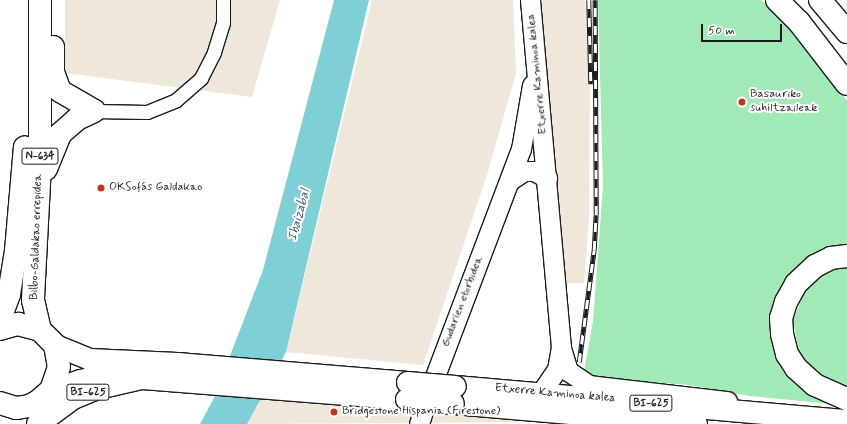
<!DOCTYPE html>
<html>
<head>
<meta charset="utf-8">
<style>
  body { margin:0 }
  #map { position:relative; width:847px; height:424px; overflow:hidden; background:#fff; font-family:Mynerve,sans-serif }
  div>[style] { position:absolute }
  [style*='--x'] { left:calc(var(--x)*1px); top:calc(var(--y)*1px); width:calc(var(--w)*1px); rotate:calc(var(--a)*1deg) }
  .built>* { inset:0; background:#efe7d9 }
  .green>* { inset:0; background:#a1eab8 }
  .water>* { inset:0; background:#7ed0d6 }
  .roads { filter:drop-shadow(1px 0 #1c1c1c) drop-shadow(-1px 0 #1c1c1c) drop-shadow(0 1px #1c1c1c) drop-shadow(0 -1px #1c1c1c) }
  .street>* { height:13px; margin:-6.5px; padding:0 6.5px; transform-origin:6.5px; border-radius:6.5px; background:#fff }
  .secondary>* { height:19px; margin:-9.5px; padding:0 9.5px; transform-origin:9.5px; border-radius:9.5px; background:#fff }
  .primary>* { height:21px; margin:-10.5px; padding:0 10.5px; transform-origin:10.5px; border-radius:10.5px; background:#fff }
  .highway>* { height:22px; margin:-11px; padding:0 11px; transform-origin:11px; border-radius:11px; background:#fff }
  .rail>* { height:4.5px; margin-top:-2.25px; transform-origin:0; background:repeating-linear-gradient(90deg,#fff 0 9px,#1c1c1c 0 18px); box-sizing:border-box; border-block:1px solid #1c1c1c }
  .bridges { filter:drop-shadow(1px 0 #1c1c1c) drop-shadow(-1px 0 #1c1c1c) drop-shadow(0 1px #1c1c1c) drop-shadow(0 -1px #1c1c1c) }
  .primary-bridge>* { height:21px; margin:-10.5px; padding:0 10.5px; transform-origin:10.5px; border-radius:10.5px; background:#fff }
  .dots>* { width:11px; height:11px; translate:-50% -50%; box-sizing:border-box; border:2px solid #fff; border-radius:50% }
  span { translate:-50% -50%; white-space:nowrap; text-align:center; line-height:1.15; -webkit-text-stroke:4px #fff; paint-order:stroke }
  .shield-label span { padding:1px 3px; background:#fff; border:1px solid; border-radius:3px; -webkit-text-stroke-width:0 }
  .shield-label { font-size:11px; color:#1c1c1c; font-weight:700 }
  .street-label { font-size:12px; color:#1c1c1c }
  .poi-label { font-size:12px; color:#1c1c1c }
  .left { translate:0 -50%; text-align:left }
  .water-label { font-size:13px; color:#3e5b5d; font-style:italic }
  .scale { position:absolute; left:701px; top:24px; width:81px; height:18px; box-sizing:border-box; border:2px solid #1c1c1c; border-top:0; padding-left:5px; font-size:12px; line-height:14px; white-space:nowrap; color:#1c1c1c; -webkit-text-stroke:3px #fff; paint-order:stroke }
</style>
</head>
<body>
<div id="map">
  <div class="built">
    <i style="clip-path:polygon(65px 0,280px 0,252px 97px,65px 73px)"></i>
    <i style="clip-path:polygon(372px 0,513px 0,516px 73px,487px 175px,423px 365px,286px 352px)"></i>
    <i style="clip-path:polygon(538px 0,585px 0,590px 62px,589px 219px,584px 283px,563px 283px)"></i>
    <i style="clip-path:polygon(264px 392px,550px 422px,241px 424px)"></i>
  </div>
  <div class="green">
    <i style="clip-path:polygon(598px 0,761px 0,792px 28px,847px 101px,847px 246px,772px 317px,833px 404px,750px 396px,689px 385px,599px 378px,584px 372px,593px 321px,603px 186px)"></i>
    <i style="clip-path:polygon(847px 267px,847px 387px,821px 375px,805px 361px,798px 349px,793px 320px,805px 291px,822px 276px,834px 269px)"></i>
  </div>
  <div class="water">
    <i style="clip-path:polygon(334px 0,369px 0,286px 352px,247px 424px,200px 424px,213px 400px,263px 270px)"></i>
  </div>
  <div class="roads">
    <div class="street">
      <i style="--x:94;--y:111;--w:53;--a:1.1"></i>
      <i style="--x:147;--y:112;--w:31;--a:-22"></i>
      <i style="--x:176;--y:100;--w:33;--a:-41"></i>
      <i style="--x:201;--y:78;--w:29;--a:-63"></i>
      <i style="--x:214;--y:52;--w:30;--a:-73"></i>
      <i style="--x:223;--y:23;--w:23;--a:-90"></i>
    </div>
    <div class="secondary">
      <i style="--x:530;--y:0;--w:348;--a:84.9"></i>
      <i style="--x:561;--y:347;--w:22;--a:100"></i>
      <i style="--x:557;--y:369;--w:29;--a:124"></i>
      <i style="--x:509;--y:181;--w:18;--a:-34"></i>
      <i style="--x:524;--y:171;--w:10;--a:0"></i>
      <i style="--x:534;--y:171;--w:15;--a:28"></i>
      <i style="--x:561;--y:348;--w:24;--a:73"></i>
      <i style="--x:568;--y:371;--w:25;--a:34"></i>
      <i style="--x:589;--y:385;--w:139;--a:6.6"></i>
      <i style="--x:419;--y:424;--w:34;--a:-73"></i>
      <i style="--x:429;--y:392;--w:260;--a:-69.3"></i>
      <i style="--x:521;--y:149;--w:65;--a:-80.2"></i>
    </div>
    <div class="primary">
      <i style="--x:55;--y:345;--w:37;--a:22"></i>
      <i style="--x:89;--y:359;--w:88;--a:2.6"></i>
      <i style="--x:177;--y:363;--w:231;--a:4.7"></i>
      <i style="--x:455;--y:386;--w:393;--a:5"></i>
      <i style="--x:51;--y:390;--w:31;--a:-19"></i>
      <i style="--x:80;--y:380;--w:25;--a:-12"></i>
      <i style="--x:104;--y:375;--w:303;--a:4.5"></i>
      <i style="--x:453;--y:403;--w:244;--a:4.9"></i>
    </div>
    <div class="highway">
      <i style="--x:40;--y:0;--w:165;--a:90"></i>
      <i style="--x:40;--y:165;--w:135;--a:93"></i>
      <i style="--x:33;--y:300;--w:31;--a:77"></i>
      <i style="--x:777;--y:0;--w:31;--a:45"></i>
      <i style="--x:799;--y:22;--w:78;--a:52.3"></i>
      <i style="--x:820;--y:0;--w:42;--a:49.8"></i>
      <i style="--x:53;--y:47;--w:25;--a:90"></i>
      <i style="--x:53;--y:72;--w:20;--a:70"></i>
      <i style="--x:60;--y:91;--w:39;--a:30"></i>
      <i style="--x:46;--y:169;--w:38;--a:-68"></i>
      <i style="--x:60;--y:134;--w:23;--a:-41"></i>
      <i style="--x:77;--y:119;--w:19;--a:-25"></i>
      <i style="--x:847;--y:256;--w:16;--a:173"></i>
      <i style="--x:831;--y:258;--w:18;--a:153"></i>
      <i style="--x:815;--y:266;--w:26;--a:137"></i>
      <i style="--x:796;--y:284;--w:21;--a:119"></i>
      <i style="--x:786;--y:302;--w:17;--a:107"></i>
      <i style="--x:781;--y:318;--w:16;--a:86"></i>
      <i style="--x:782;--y:334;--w:21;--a:76"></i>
      <i style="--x:787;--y:354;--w:17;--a:57"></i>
      <i style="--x:796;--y:368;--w:25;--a:42"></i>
      <i style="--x:815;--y:385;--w:35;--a:24"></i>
      <i style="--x:0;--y:319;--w:27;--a:-70"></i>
      <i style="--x:9;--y:294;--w:44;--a:-80.8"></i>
      <i style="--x:16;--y:251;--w:104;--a:-85.1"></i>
      <i style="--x:0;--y:329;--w:19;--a:-16"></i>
      <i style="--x:18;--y:324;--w:23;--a:15"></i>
      <i style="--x:40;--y:330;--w:21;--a:45"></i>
      <i style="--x:55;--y:345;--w:22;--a:80"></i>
      <i style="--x:59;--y:367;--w:24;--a:109"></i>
      <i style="--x:51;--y:390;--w:18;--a:139"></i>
      <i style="--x:37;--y:402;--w:9;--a:153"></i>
      <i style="--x:29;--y:406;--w:13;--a:171"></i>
      <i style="--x:16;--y:408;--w:17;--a:-163"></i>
      <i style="--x:38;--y:424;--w:44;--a:-36.6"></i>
      <i style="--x:73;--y:398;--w:27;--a:-22"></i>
      <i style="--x:98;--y:388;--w:49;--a:-12.9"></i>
    </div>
  </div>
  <div class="rail">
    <i style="--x:589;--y:0;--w:84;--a:88.6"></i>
    <i style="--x:579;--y:362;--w:113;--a:-82.4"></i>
    <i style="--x:594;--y:250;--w:35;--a:-87"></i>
    <i style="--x:596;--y:215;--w:215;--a:-90.3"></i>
  </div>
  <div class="bridges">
    <div class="primary-bridge">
      <i style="--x:407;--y:382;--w:48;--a:4.8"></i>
      <i style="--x:406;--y:399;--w:47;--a:4.9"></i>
    </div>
  </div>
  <div class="dots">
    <i style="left:742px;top:102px;background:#c8321e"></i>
    <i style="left:101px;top:188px;background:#c8321e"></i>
    <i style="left:334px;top:412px;background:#c8321e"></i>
  </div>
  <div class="shield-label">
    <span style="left:40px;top:156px">N-634</span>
    <span style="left:88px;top:392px">BI-625</span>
    <span style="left:651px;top:403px">BI-625</span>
  </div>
  <div class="street-label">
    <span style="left:538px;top:74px;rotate:-96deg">Etxerre Kaminoa kalea</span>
    <span style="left:37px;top:237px;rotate:-88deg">Bilbo-Galdakao errepidea</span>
    <span style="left:463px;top:302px;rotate:-69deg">Gudarien etorbidea</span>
    <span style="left:555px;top:394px;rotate:5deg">Etxerre Kaminoa kalea</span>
  </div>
  <div class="poi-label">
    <span class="left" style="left:750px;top:102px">Basauriko<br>suhiltzaileak</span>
    <span class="left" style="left:109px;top:188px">OKSofás Galdakao</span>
    <span class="left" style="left:342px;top:412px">Bridgestone Hispania (Firestone)</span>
  </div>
  <div class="water-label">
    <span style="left:300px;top:215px;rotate:-75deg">Ibaizabal</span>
  </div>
  <div class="scale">50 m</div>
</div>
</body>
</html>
